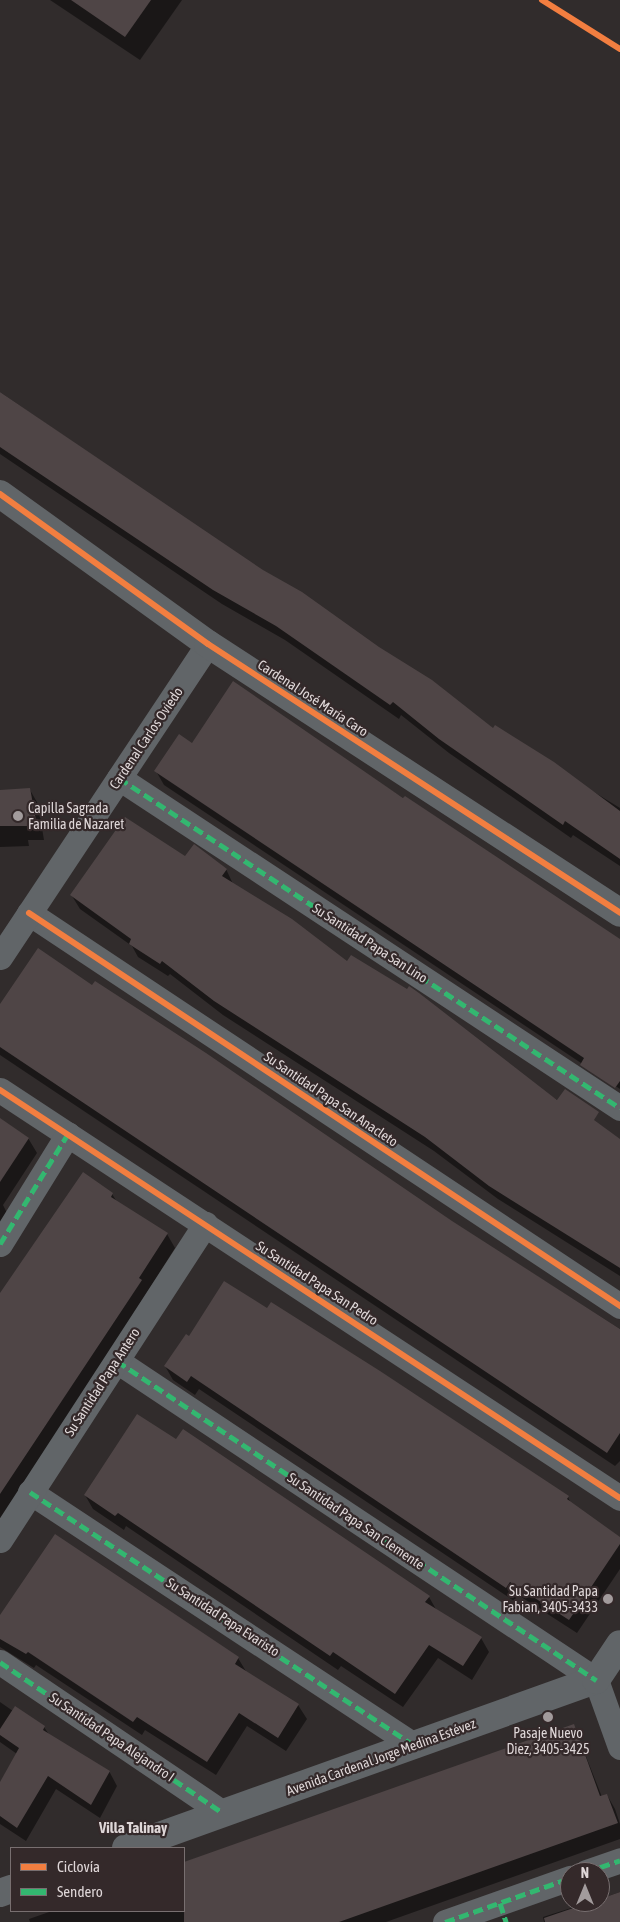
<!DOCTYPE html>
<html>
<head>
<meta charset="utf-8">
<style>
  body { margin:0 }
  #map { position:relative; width:620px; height:1922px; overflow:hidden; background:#312c2c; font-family:"Asap Condensed",sans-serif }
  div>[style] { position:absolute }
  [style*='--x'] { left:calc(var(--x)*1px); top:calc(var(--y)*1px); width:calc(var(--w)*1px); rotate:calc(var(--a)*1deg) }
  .shadow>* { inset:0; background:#0007 }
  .building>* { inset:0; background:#4f4546 }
  .minor>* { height:25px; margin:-12.5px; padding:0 12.5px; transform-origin:12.5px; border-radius:12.5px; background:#616568 }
  .tertiary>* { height:28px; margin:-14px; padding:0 14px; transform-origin:14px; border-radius:14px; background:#616568 }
  .quiet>* { height:5px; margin-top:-2.5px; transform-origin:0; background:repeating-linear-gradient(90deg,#33b770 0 10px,transparent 0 15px) }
  .cycleway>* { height:6px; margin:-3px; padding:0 3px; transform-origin:3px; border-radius:3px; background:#f27e40 }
  .dots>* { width:14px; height:14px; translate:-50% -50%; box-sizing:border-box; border:2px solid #34292a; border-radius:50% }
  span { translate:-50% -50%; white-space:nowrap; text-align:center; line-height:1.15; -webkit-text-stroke:4.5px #34292a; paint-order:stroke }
  .street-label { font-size:14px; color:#dfd7d8 }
  .poi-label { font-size:14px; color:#dfd7d8 }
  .left { translate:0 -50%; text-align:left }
  .right { translate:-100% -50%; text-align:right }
  .neighbourhood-label { font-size:15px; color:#dfd7d8; font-weight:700 }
  .legend { position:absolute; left:10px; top:1847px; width:175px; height:65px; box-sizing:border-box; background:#34292a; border:1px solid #786f70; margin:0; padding:6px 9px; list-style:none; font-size:15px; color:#dfd7d8 }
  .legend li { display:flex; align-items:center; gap:10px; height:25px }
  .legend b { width:25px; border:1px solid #786f70 }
  .north { position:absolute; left:560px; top:1862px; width:50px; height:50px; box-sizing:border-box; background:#34292a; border:1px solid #786f70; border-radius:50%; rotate:0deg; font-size:14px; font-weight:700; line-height:20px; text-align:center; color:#dfd7d8 }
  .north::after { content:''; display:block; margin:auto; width:18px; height:22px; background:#a29b9c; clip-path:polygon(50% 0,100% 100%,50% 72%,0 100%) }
</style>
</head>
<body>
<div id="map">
  <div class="shadow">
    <i style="clip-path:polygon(50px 0,182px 0,140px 60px)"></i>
    <i style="clip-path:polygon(0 392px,493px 730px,620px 808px,620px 866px,573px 835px,571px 838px,449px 753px,401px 715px,399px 719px,285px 640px,222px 604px,0 454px)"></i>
    <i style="clip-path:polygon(192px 744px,325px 747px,620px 940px,620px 1089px,164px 785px,156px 771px)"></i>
    <i style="clip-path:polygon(30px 790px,38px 804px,44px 840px,28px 840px,29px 846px,0 847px,0 791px)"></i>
    <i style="clip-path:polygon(186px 858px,226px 869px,233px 884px,347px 963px,620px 1141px,620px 1276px,498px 1199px,434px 1151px,223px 1015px,170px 974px,168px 976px,138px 957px,132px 946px,80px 909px,72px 896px)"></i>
    <i style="clip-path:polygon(0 1005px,452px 1222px,620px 1329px,620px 1461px,615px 1466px,0 1055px)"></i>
    <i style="clip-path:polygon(0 1120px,28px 1138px,37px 1153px,3px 1205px,8px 1215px,0 1227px)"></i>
    <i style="clip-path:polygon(112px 1194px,117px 1202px,167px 1234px,175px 1248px,0 1525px,0 1295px)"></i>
    <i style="clip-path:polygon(165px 1366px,568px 1497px,571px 1504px,620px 1538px,620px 1569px,577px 1633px,518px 1595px,514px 1601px,199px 1389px,195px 1395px,173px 1380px)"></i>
    <i style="clip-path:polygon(85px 1495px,429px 1597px,437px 1611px,481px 1638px,489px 1652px,472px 1680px,438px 1658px,403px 1707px,341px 1666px,338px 1670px,126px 1526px,124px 1530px,93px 1509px)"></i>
    <i style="clip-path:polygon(0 1618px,238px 1658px,247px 1673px,298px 1705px,307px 1719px,286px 1751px,247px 1726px,216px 1775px,145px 1730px,142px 1735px,36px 1665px,34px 1668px,0 1647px)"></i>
    <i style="clip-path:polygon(0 1702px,13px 1711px,15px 1707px,44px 1727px,50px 1736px,109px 1771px,117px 1786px,100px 1818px,56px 1789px,26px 1841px,0 1824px,0 1785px,17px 1754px,0 1742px)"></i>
    <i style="clip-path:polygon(574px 1726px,602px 1797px,607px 1795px,615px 1809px,620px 1824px,620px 1839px,386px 1922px,30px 1922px,29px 1919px,52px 1911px,184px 1911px,184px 1864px)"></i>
    <i style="clip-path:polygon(620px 1892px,620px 1922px,544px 1922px,543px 1917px,590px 1902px,600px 1902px,600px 1899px)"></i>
  </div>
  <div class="building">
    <i style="clip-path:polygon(71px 0,151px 0,125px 37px)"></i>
    <i style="clip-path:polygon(0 392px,263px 570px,302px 592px,379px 647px,432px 680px,493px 728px,495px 725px,554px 762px,620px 811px,620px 859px,565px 821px,563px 825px,439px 739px,393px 702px,390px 705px,276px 626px,213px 590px,0 447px)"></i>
    <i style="clip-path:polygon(233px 681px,403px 798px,405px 796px,620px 939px,620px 1081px,615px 1088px,580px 1065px,584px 1058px,154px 771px,179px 734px,192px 743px)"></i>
    <i style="clip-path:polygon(30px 788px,37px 826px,0 826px,0 790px)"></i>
    <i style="clip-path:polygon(125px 817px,185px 856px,194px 844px,227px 869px,222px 876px,292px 919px,347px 961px,351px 955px,407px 989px,409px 986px,419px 993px,557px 1100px,565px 1089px,599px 1112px,594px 1120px,620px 1139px,620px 1268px,489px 1186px,425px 1137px,214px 1001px,162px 961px,160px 964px,129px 944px,131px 939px,70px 895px)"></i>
    <i style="clip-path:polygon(38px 948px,92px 985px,95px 981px,206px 1053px,452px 1221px,620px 1329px,620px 1433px,607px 1453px,0 1047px,0 1004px)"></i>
    <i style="clip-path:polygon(0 1118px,29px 1138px,0 1182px)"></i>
    <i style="clip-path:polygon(83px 1172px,113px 1193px,111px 1197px,168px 1233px,139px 1278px,142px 1280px,0 1494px,0 1293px)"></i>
    <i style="clip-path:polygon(224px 1281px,267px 1308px,271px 1302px,380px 1371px,569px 1496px,567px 1499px,620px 1537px,620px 1544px,569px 1620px,510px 1582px,506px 1588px,191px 1376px,187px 1382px,164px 1366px,186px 1334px,189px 1336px)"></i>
    <i style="clip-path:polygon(137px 1414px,176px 1439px,183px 1429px,430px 1596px,425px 1602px,482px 1637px,463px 1666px,429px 1645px,395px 1694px,333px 1652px,330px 1656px,118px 1513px,115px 1516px,84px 1495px)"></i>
    <i style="clip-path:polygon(55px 1534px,239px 1657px,235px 1664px,299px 1704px,278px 1738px,239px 1713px,207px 1762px,137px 1717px,133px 1722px,28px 1652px,26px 1654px,0 1639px,0 1615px)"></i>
    <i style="clip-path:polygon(15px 1706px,45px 1726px,43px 1730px,110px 1771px,91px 1805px,48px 1776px,17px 1828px,0 1816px,0 1782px,19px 1748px,0 1735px,0 1729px)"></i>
    <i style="clip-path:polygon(574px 1724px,600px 1796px,607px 1794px,618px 1823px,339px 1922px,184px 1922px,184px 1862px)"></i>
    <i style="clip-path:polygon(620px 1892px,620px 1922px,545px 1922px,544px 1918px,591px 1902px,600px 1902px,600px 1899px)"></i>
  </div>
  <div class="minor">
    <i style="--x:119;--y:778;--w:600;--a:33.37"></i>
    <i style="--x:29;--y:913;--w:710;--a:33.62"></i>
    <i style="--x:0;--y:957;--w:376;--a:-56.4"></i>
    <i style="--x:0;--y:1090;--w:742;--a:33.35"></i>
    <i style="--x:0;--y:1244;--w:129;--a:-58.3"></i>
    <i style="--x:117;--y:1361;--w:576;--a:33.66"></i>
    <i style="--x:30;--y:1492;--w:460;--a:33.4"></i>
    <i style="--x:0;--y:1540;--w:377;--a:-57"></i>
    <i style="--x:0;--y:1662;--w:269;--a:34.1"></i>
    <i style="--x:596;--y:1680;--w:71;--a:70.3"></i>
    <i style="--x:586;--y:1872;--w:36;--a:-19"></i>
    <i style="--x:445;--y:1922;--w:133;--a:-19.4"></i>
  </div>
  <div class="tertiary">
    <i style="--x:0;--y:494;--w:256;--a:35.8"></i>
    <i style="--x:208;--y:644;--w:492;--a:33.1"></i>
    <i style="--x:126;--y:1848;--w:499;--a:-19.7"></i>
    <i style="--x:596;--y:1680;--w:43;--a:-56.3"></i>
    <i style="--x:0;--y:1893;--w:12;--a:-20"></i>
  </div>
  <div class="quiet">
    <i style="--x:119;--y:778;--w:600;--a:33.37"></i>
    <i style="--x:0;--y:1244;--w:129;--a:-58.3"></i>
    <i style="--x:117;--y:1361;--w:576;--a:33.66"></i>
    <i style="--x:30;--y:1492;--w:460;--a:33.4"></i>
    <i style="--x:0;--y:1662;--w:269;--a:34.1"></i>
    <i style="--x:586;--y:1872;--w:36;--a:-19"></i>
    <i style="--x:500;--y:1903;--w:20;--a:72"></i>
    <i style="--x:445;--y:1922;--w:133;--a:-19.4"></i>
  </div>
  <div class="cycleway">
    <i style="--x:542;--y:0;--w:92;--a:32.1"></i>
    <i style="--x:0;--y:494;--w:256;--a:35.8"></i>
    <i style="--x:208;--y:644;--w:492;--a:33.1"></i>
    <i style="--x:29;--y:913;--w:710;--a:33.62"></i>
    <i style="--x:0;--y:1090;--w:742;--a:33.35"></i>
  </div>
  <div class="dots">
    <i style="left:18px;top:816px;background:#a29b9c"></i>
    <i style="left:608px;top:1599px;background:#a29b9c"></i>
    <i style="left:548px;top:1717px;background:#a29b9c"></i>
  </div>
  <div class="street-label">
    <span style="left:313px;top:698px;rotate:33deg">Cardenal José María Caro</span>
    <span style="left:146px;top:738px;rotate:-56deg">Cardenal Carlos Oviedo</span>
    <span style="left:370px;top:943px;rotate:33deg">Su Santidad Papa San Lino</span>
    <span style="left:331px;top:1099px;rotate:34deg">Su Santidad Papa San Anacleto</span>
    <span style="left:317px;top:1283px;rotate:33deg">Su Santidad Papa San Pedro</span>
    <span style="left:102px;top:1382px;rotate:-57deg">Su Santidad Papa Antero</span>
    <span style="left:356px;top:1521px;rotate:34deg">Su Santidad Papa San Clemente</span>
    <span style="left:223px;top:1617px;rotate:33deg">Su Santidad Papa Evaristo</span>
    <span style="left:112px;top:1737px;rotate:34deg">Su Santidad Papa Alejandro I</span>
    <span style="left:381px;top:1757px;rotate:-20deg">Avenida Cardenal Jorge Medina Estévez</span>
  </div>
  <div class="poi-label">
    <span class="left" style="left:28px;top:816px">Capilla Sagrada<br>Familia de Nazaret</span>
    <span class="right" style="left:598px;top:1599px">Su Santidad Papa<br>Fabian, 3405-3433</span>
    <span style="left:548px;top:1741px">Pasaje Nuevo<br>Diez, 3405-3425</span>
  </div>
  <div class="neighbourhood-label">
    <span style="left:133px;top:1828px">Villa Talinay</span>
  </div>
  <ul class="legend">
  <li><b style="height:6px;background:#f27e40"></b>Ciclovía</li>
  <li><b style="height:6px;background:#33b770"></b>Sendero</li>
  </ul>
  <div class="north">N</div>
</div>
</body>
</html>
